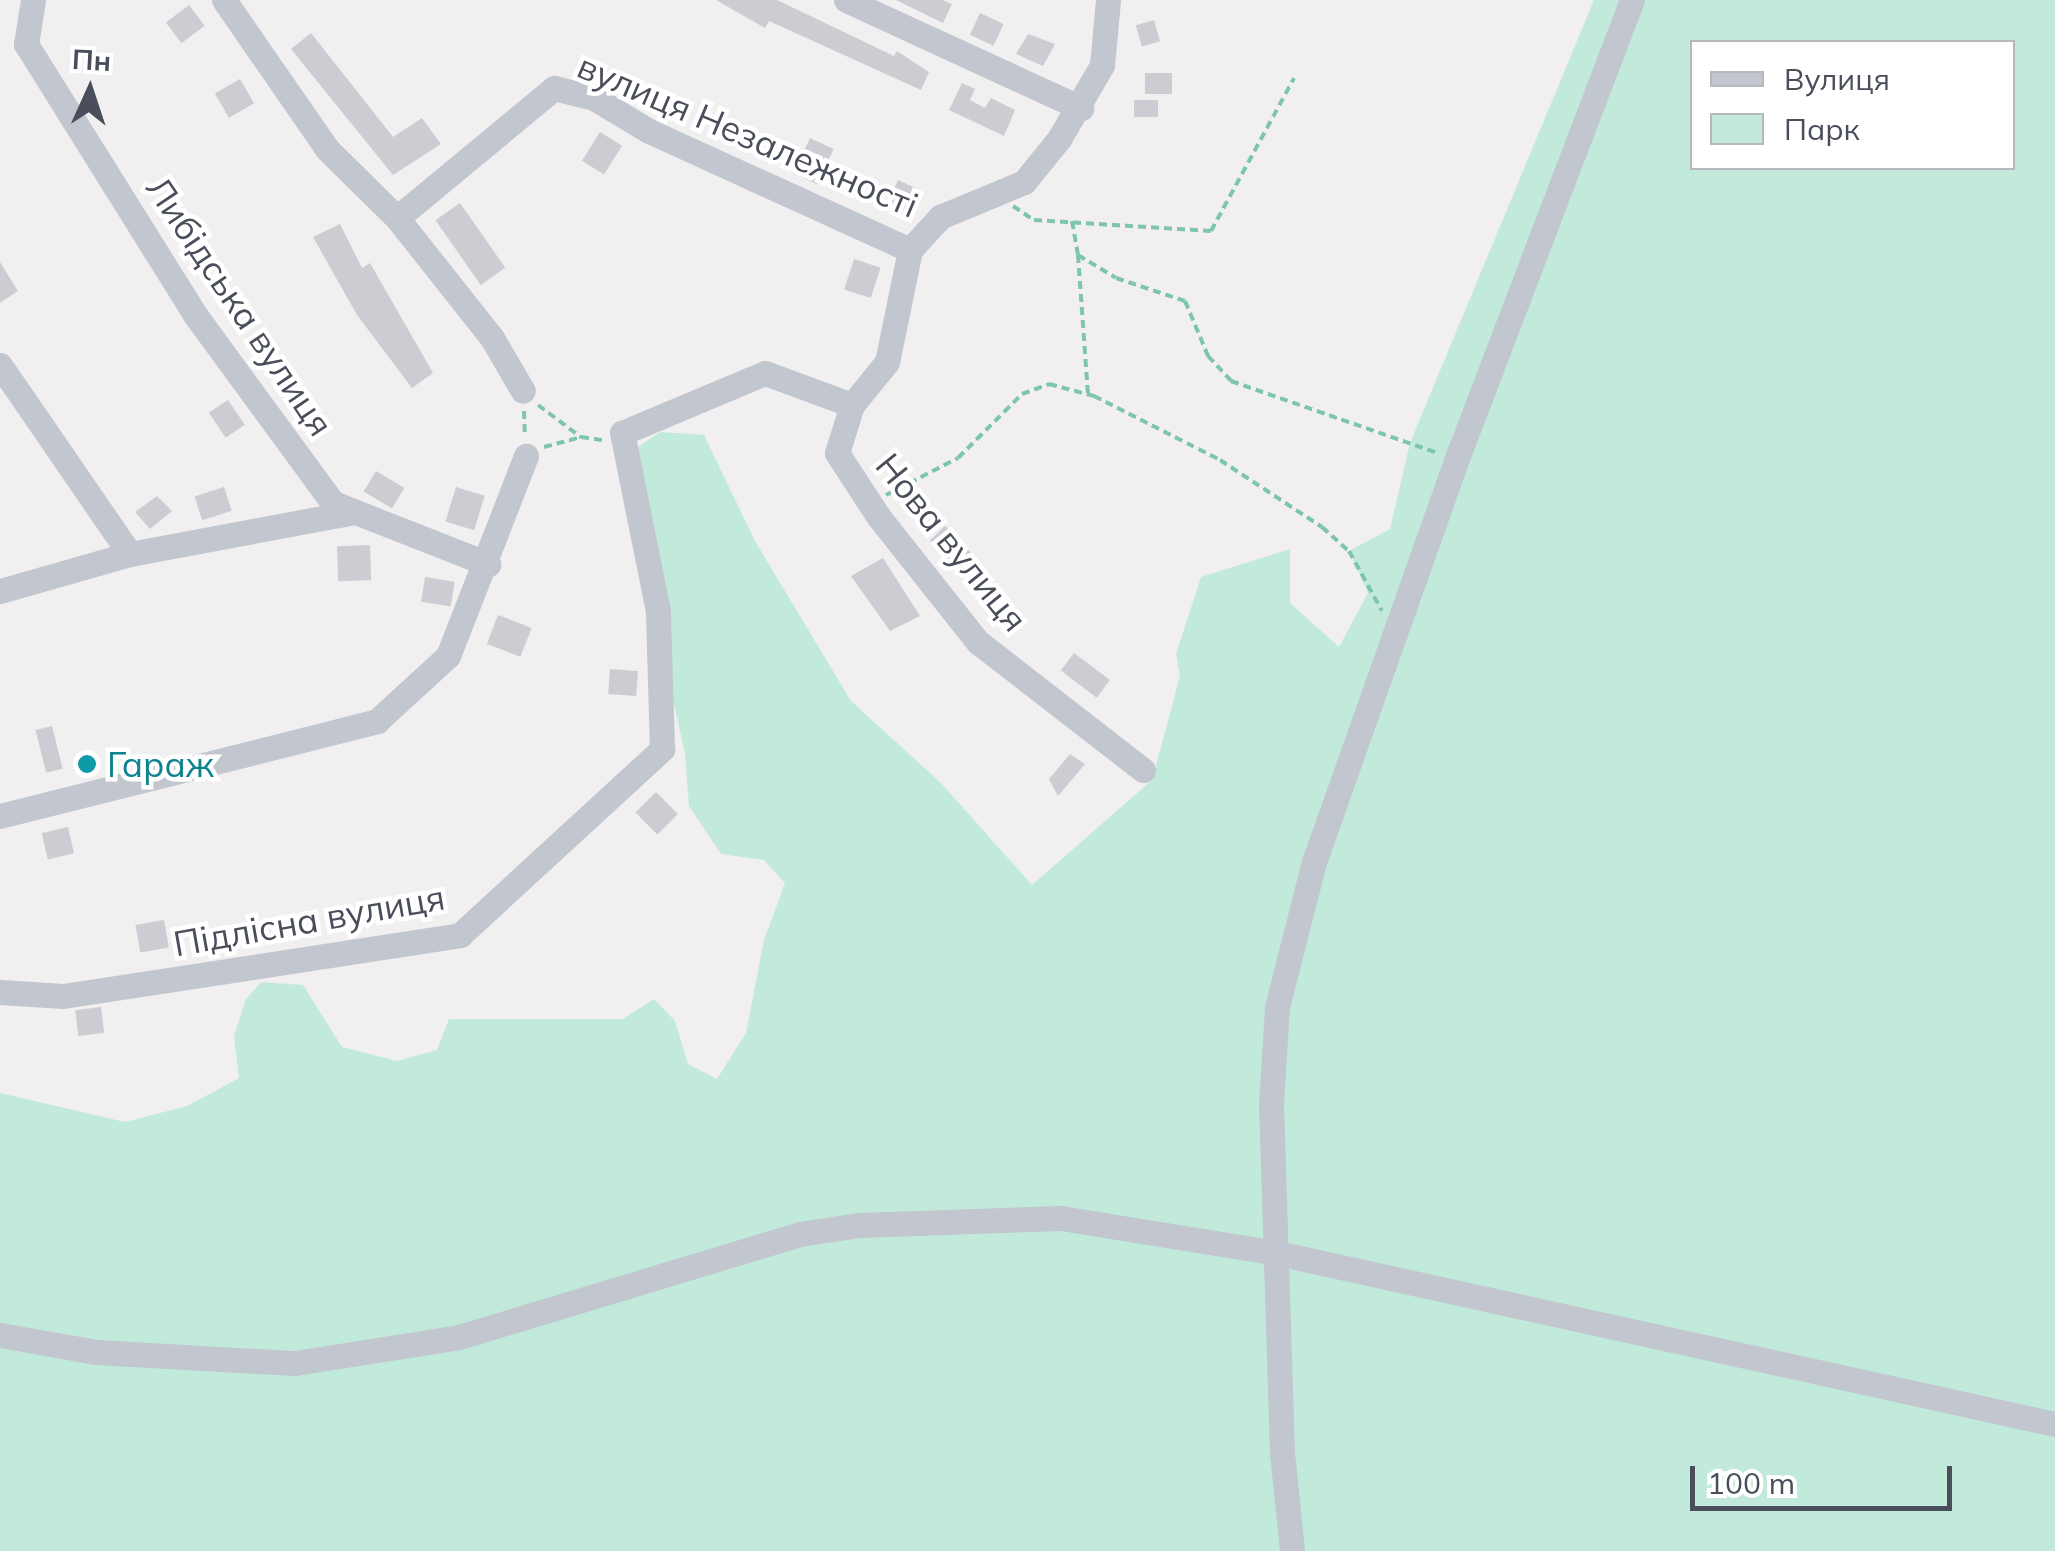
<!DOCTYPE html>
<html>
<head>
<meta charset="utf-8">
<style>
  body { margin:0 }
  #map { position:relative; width:2055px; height:1551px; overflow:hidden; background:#f1efef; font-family:Mulish,sans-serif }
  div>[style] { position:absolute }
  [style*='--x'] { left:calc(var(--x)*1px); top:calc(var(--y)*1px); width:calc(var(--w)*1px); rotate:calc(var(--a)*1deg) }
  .green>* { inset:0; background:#c2eada }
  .building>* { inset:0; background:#cccdd3; transform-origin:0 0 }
  .path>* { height:4px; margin-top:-2px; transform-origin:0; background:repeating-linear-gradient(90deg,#7dc5b0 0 8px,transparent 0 13px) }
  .minor>* { height:25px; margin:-12.5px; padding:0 12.5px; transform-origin:12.5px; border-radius:12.5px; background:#c1c6cf }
  .dots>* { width:28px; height:28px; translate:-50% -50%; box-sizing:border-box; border:5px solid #fff; border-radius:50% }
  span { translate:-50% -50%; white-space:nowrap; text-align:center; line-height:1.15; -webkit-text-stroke:9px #fff; paint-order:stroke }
  .street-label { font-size:35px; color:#494e5a }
  .culture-label { font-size:35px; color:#0d838f }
  .left { translate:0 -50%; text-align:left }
  .legend { position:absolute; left:1690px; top:40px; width:325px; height:130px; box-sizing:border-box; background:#fff; border:2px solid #b6b8bd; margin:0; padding:12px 18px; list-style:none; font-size:30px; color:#494e5a }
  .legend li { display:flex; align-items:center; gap:20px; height:50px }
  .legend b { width:50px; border:2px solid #b6b8bd }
  .north { position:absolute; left:40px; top:40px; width:100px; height:100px; -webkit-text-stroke:8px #fff; paint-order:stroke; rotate:3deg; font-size:28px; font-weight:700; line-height:40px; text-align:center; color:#494e5a }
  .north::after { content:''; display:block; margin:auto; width:35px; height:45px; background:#494e5a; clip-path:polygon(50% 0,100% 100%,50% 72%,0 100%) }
  .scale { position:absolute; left:1690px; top:1466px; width:262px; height:45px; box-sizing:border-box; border:5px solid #494e5a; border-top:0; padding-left:12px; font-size:30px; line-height:35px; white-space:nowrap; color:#494e5a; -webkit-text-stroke:8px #fff; paint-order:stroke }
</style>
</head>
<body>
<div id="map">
  <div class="green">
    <i style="clip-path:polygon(evenodd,1594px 0,2055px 0,2055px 1551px,0 1551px,0 1093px,125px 1122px,187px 1106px,239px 1078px,234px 1036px,246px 999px,261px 982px,303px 985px,342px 1047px,397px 1061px,437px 1050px,449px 1019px,623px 1019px,654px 999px,675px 1021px,688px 1064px,717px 1079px,746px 1033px,764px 940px,785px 883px,764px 860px,721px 854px,689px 806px,685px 754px,620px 458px,661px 432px,704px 435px,755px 541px,851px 701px,941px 783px,1032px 885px,1152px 780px,1180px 676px,1176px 654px,1201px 577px,1290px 549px,1290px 603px,1339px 647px,1368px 593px,1349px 551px,1390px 529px,1410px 443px,1594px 0,1692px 42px,2012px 42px,2012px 168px,1692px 168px,1692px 42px)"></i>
  </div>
  <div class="building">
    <i style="clip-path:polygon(716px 0,777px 0,894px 56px,897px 51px,929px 72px,921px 90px,769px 21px,765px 28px)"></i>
    <i style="clip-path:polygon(896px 0,943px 0,952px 4px,943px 23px)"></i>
    <i style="left:189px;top:5px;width:26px;height:29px;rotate:53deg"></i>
    <i style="left:980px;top:13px;width:26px;height:24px;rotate:25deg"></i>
    <i style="left:1154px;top:20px;width:22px;height:19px;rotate:74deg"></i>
    <i style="clip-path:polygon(311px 33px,393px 137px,422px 118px,441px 144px,393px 175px,291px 49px)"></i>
    <i style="clip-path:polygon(1028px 34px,1055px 44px,1043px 66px,1016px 54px)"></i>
    <i style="left:1145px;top:73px;width:27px;height:21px"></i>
    <i style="left:240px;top:79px;width:28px;height:29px;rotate:60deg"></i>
    <i style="clip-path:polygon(962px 83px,975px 89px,970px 100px,985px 108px,991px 98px,1015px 110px,1004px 136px,949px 110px)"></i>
    <i style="left:1134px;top:100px;width:24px;height:17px"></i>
    <i style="left:600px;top:132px;width:26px;height:34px;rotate:32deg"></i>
    <i style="left:810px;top:138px;width:26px;height:39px;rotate:25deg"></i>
    <i style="left:898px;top:180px;width:21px;height:30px;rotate:25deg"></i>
    <i style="left:460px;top:203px;width:79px;height:30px;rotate:55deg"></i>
    <i style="clip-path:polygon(340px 224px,362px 268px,370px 263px,433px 373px,412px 388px,357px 315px,313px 237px)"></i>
    <i style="left:854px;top:259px;width:28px;height:32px;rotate:18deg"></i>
    <i style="clip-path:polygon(0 262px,18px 291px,0 303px)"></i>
    <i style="left:228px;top:400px;width:30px;height:23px;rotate:56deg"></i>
    <i style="left:376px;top:471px;width:33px;height:24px;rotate:31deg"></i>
    <i style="left:224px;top:487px;width:25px;height:31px;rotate:72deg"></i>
    <i style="left:456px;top:487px;width:30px;height:36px;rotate:17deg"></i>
    <i style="clip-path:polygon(157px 496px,172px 511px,150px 529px,135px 512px)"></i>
    <i style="left:945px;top:526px;width:45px;height:21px;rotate:46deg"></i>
    <i style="left:370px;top:545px;width:35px;height:33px;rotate:88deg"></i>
    <i style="clip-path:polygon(883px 558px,920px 616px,890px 631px,851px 576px)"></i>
    <i style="left:425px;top:577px;width:30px;height:25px;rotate:9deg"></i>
    <i style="left:498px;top:615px;width:36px;height:31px;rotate:21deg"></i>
    <i style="left:1074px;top:653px;width:45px;height:22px;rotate:37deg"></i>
    <i style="left:610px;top:669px;width:28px;height:25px;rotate:4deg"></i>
    <i style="left:52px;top:726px;width:44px;height:17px;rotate:76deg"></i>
    <i style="clip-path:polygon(1070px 754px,1085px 764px,1058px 796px,1049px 779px)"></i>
    <i style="left:656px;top:792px;width:31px;height:29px;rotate:45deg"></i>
    <i style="left:68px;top:827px;width:27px;height:27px;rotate:77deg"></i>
    <i style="left:164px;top:920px;width:28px;height:29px;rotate:80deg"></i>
    <i style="left:101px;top:1007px;width:26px;height:26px;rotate:83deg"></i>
  </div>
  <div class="path">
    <i style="--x:1013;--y:206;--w:25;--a:34"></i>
    <i style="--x:1034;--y:220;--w:177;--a:3.6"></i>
    <i style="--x:1211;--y:231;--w:174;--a:-61.5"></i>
    <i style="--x:1072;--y:221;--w:35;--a:80"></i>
    <i style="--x:1078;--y:255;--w:44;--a:31.2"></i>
    <i style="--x:1116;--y:278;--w:73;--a:18.4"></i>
    <i style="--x:1185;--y:301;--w:60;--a:67.3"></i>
    <i style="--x:1208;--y:356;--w:34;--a:47"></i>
    <i style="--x:1231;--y:381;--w:219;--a:19.2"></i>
    <i style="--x:1078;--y:255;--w:139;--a:85.9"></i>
    <i style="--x:538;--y:405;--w:54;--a:36.7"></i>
    <i style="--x:581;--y:437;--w:21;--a:8"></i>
    <i style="--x:524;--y:411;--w:26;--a:88"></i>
    <i style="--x:544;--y:447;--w:38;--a:-15"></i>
    <i style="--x:886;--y:495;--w:81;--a:-27.2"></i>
    <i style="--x:958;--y:458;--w:91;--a:-45"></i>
    <i style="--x:1022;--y:394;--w:29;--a:-20"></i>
    <i style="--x:1049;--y:384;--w:47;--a:14.9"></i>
    <i style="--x:1094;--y:396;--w:141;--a:26.9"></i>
    <i style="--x:1220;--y:460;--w:122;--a:33.3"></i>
    <i style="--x:1322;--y:527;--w:36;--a:42"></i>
    <i style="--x:1349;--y:551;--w:68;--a:61.2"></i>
  </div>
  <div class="minor">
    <i style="--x:33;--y:0;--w:45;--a:99"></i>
    <i style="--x:26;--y:44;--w:321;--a:58"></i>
    <i style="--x:196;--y:316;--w:232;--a:53.8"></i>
    <i style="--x:333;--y:503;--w:167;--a:21.5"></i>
    <i style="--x:224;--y:0;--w:181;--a:55.3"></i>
    <i style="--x:327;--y:149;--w:98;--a:44.6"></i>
    <i style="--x:397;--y:218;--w:153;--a:51.6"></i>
    <i style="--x:492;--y:338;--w:61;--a:59.7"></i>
    <i style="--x:846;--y:0;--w:259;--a:24.7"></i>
    <i style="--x:397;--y:218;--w:204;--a:-39.6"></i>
    <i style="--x:554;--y:88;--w:41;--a:14"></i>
    <i style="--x:594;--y:98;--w:64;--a:31"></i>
    <i style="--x:649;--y:131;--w:287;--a:24.5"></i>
    <i style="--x:910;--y:250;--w:45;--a:-47.7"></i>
    <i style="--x:940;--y:217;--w:91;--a:-22.6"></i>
    <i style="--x:1024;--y:182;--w:55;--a:-50.9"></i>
    <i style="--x:1059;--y:139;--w:86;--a:-59.8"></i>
    <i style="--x:1102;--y:65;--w:65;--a:-84.7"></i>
    <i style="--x:910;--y:250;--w:114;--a:101.6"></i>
    <i style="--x:887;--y:362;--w:55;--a:129.1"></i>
    <i style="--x:852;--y:405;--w:50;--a:107.4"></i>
    <i style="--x:837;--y:453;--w:75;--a:56.9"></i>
    <i style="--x:878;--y:516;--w:161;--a:51.6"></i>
    <i style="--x:978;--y:642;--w:209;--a:37.8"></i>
    <i style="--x:0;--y:365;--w:229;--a:55.5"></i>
    <i style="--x:0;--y:591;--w:135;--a:-15.9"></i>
    <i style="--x:130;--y:554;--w:229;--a:-10.6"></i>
    <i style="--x:0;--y:816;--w:389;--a:-14.1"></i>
    <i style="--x:377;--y:721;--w:96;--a:-42.5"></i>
    <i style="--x:448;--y:656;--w:215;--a:-68.7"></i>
    <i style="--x:0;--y:992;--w:63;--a:3.6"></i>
    <i style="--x:63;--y:996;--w:402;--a:-8.7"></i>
    <i style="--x:460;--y:935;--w:275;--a:-42.6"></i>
    <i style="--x:662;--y:749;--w:138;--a:-91.7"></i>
    <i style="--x:658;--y:611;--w:182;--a:-101.4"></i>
    <i style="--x:622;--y:433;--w:155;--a:-22.8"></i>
    <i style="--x:765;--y:373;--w:93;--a:20.2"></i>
    <i style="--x:0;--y:1335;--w:97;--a:10"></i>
    <i style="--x:96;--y:1352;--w:199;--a:3.2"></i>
    <i style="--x:295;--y:1363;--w:166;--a:-9"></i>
    <i style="--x:459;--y:1337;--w:356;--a:-16.8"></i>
    <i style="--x:800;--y:1234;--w:60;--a:-8.7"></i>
    <i style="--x:859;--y:1225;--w:202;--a:-2"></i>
    <i style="--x:1061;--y:1218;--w:219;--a:9.2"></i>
    <i style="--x:1277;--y:1253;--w:797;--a:12.4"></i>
    <i style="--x:1292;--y:1551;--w:99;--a:-95.8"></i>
    <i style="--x:1282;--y:1453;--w:350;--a:-91.8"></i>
    <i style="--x:1271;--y:1103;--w:96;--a:-86.4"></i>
    <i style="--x:1277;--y:1007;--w:150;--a:-75.7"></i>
    <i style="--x:1314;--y:862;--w:434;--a:-70.5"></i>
    <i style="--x:1459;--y:453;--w:485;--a:-69.1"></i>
  </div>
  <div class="dots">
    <i style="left:87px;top:764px;background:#0f9aa8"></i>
  </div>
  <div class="street-label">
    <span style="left:748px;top:135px;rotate:23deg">вулиця Незалежності</span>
    <span style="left:240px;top:306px;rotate:56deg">Либідська вулиця</span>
    <span style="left:952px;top:542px;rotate:51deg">Нова вулиця</span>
    <span style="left:309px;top:920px;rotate:-10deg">Підлісна вулиця</span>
  </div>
  <div class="culture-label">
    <span class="left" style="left:107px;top:764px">Гараж</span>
  </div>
  <ul class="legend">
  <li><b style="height:12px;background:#c1c6cf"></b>Вулиця</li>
  <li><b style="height:28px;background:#c2eada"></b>Парк</li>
  </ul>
  <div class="north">Пн</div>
  <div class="scale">100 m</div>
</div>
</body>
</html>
